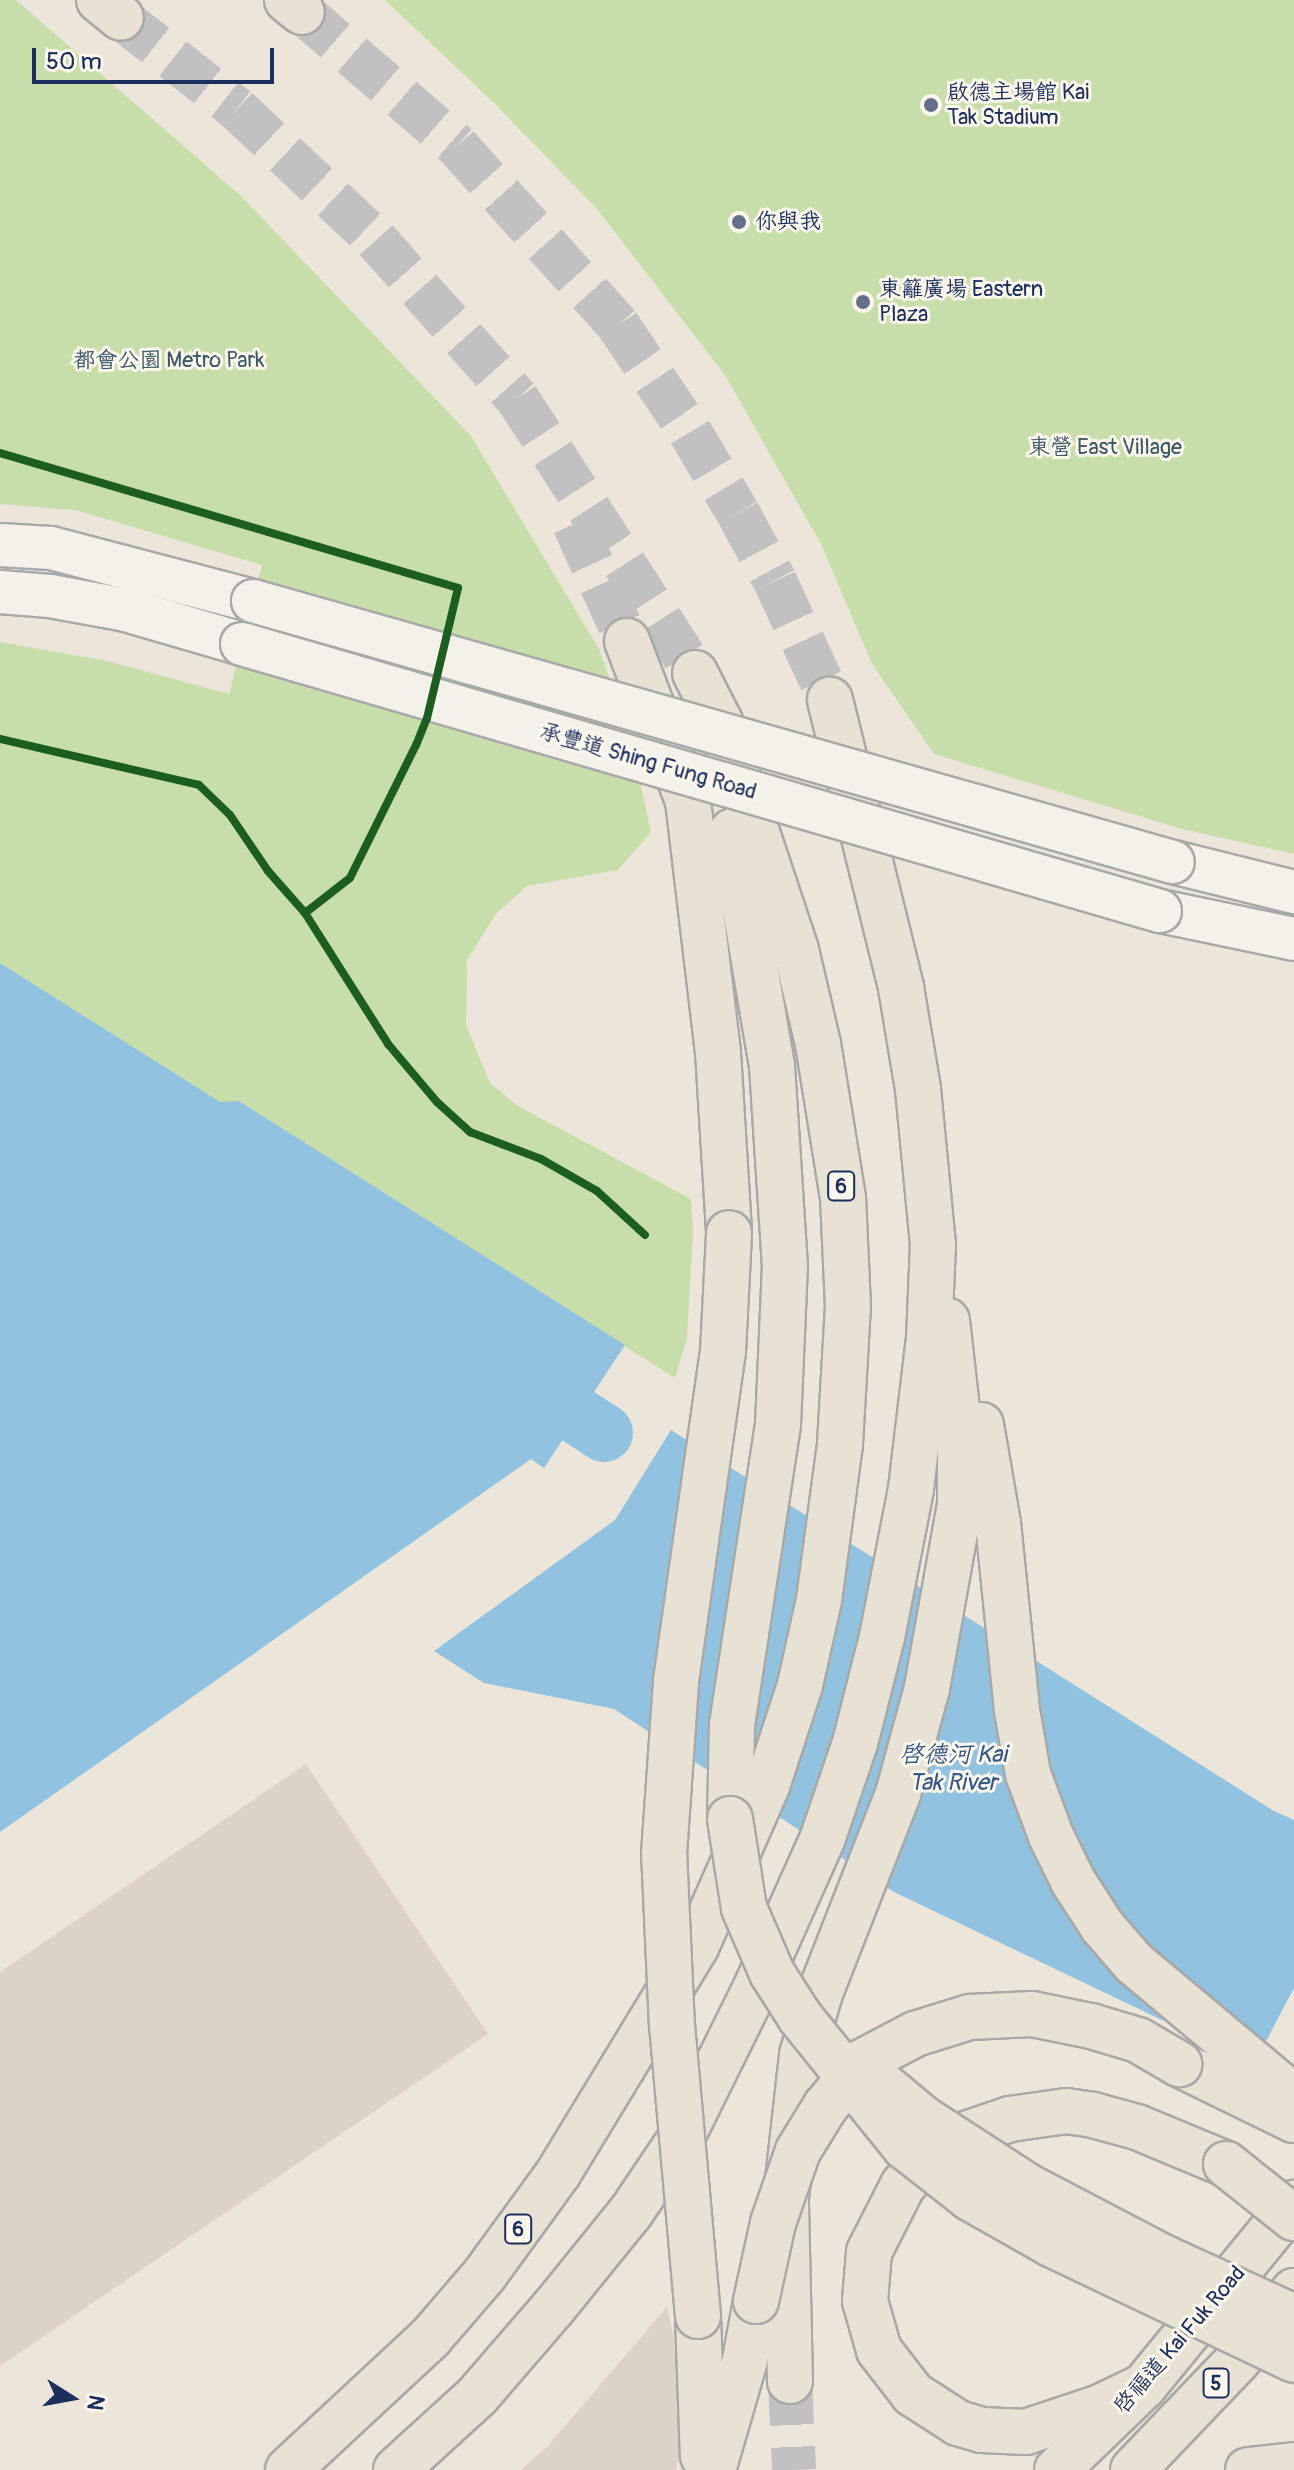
<!DOCTYPE html>
<html>
<head>
<meta charset="utf-8">
<style>
  body { margin:0 }
  #map { position:relative; width:1294px; height:2470px; overflow:hidden; background:#ece6da; font-family:Pangolin,"LXGW WenKai TC",sans-serif }
  div>[style] { position:absolute }
  [style*='--x'] { left:calc(var(--x)*1px); top:calc(var(--y)*1px); width:calc(var(--w)*1px); rotate:calc(var(--a)*1deg) }
  .industrial>* { inset:0; background:#dcd2c8 }
  .green>* { inset:0; background:#c7deab }
  .water>* { inset:0; background:#91c2e0 }
  .river>* { height:58px; margin:-29px; padding:0 29px; transform-origin:29px; border-radius:29px; background:#91c2e0 }
  .trunk-tunnel>* { height:44px; margin-top:-22px; transform-origin:0; background:repeating-linear-gradient(90deg,#c2c1c1 0 44px,transparent 0 66px) }
  .roads { filter:drop-shadow(2px 0 #a8a8a7) drop-shadow(-2px 0 #a8a8a7) drop-shadow(0 2px #a8a8a7) drop-shadow(0 -2px #a8a8a7) }
  .secondary>* { height:42px; margin:-21px; padding:0 21px; transform-origin:21px; border-radius:21px; background:#f4f1eb }
  .trunk>* { height:44px; margin:-22px; padding:0 22px; transform-origin:22px; border-radius:22px; background:#e8e2d5 }
  .bridges { filter:drop-shadow(2px 0 #a8a8a7) drop-shadow(-2px 0 #a8a8a7) drop-shadow(0 2px #a8a8a7) drop-shadow(0 -2px #a8a8a7) }
  .secondary-bridge>* { height:42px; margin:-21px; padding:0 21px; transform-origin:21px; border-radius:21px; background:#f4f1eb }
  .trunk-bridge>* { height:44px; margin:-22px; padding:0 22px; transform-origin:22px; border-radius:22px; background:#e8e2d5 }
  .cycleway>* { height:8px; margin:-4px; padding:0 4px; transform-origin:4px; border-radius:4px; background:#1b5e20 }
  .dots>* { width:22px; height:22px; translate:-50% -50%; box-sizing:border-box; border:4px solid #fbf7ec; border-radius:50% }
  span { translate:-50% -50%; white-space:nowrap; text-align:center; line-height:1.15; -webkit-text-stroke:6px #fbf7ec; paint-order:stroke }
  .shield-label span { padding:2px 6px; background:#fbf7ec; border:2px solid; border-radius:6px; -webkit-text-stroke-width:0 }
  .shield-label { font-size:20px; color:#1b2f5e; font-weight:700 }
  .poi-label { font-size:22px; color:#1b2f5e }
  .left { translate:0 -50%; text-align:left }
  .park-label { font-size:22px; color:#3e5968 }
  .street-label { font-size:22px; color:#1b2f5e }
  .water-label { font-size:24px; color:#335786; font-style:italic }
  .north { position:absolute; left:32px; top:2358px; width:80px; height:80px; -webkit-text-stroke:6px #fbf7ec; paint-order:stroke; rotate:101deg; font-size:22px; font-weight:700; line-height:32px; text-align:center; color:#1b2f5e }
  .north::after { content:''; display:block; margin:auto; width:28px; height:36px; background:#1b2f5e; clip-path:polygon(50% 0,100% 100%,50% 72%,0 100%) }
  .scale { position:absolute; left:32px; top:48px; width:242px; height:36px; box-sizing:border-box; border:4px solid #1b2f5e; border-top:0; padding-left:10px; font-size:24px; line-height:28px; white-space:nowrap; color:#1b2f5e; -webkit-text-stroke:6px #fbf7ec; paint-order:stroke }
</style>
</head>
<body>
<div id="map">
  <div class="industrial">
    <i style="clip-path:polygon(306px 1764px,488px 2034px,0 2366px,0 1972px)"></i>
    <i style="clip-path:polygon(667px 2307px,686px 2392px,684px 2437px,676px 2470px,521px 2470px,547px 2447px)"></i>
  </div>
  <div class="green">
    <i style="clip-path:polygon(0 0,16px 0,241px 196px,471px 436px,599px 649px,630px 735px,651px 832px,618px 870px,527px 886px,496px 914px,467px 960px,466px 1025px,490px 1083px,518px 1106px,691px 1199px,693px 1232px,687px 1338px,675px 1378px,239px 1101px,220px 1103px,0 963px,0 642px,108px 661px,229px 694px,262px 565px,75px 510px,0 504px)"></i>
    <i style="clip-path:polygon(385px 0,1294px 0,1294px 854px,1182px 829px,934px 754px,872px 664px,821px 544px,725px 375px,597px 209px,494px 103px)"></i>
  </div>
  <div class="water">
    <i style="clip-path:polygon(0 963px,220px 1102px,239px 1101px,625px 1345px,544px 1468px,531px 1459px,0 1832px)"></i>
    <i style="clip-path:polygon(671px 1430px,1274px 1811px,1294px 1820px,1294px 1988px,1254px 2064px,894px 1892px,614px 1709px,484px 1683px,434px 1651px,615px 1520px)"></i>
  </div>
  <div class="river">
    <i style="--x:578;--y:1416;--w:31;--a:33"></i>
  </div>
  <div class="trunk-tunnel">
    <i style="--x:302;--y:12;--w:205;--a:40.8"></i>
    <i style="--x:457;--y:146;--w:241;--a:48"></i>
    <i style="--x:618;--y:325;--w:129;--a:56.1"></i>
    <i style="--x:690;--y:432;--w:94;--a:59.3"></i>
    <i style="--x:738;--y:513;--w:77;--a:61.4"></i>
    <i style="--x:775;--y:581;--w:131;--a:65.2"></i>
    <i style="--x:121;--y:18;--w:147;--a:38.1"></i>
    <i style="--x:237;--y:109;--w:191;--a:43.3"></i>
    <i style="--x:376;--y:240;--w:212;--a:48.3"></i>
    <i style="--x:517;--y:398;--w:328;--a:57.1"></i>
    <i style="--x:574;--y:524;--w:128;--a:65.6"></i>
    <i style="--x:790;--y:2381;--w:89;--a:87.4"></i>
  </div>
  <div class="roads">
    <div class="secondary">
      <i style="--x:0;--y:545;--w:51;--a:3.4"></i>
      <i style="--x:51;--y:548;--w:209;--a:14.7"></i>
      <i style="--x:0;--y:592;--w:50;--a:4.6"></i>
      <i style="--x:50;--y:596;--w:77;--a:10.4"></i>
      <i style="--x:126;--y:610;--w:121;--a:16.3"></i>
      <i style="--x:1173;--y:862;--w:125;--a:13.9"></i>
      <i style="--x:1160;--y:911;--w:137;--a:11.8"></i>
    </div>
    <div class="trunk">
      <i style="--x:99;--y:0;--w:28;--a:39"></i>
      <i style="--x:287;--y:0;--w:19;--a:39"></i>
      <i style="--x:627;--y:641;--w:171;--a:69.1"></i>
      <i style="--x:688;--y:801;--w:253;--a:83.2"></i>
      <i style="--x:718;--y:1052;--w:181;--a:86.5"></i>
      <i style="--x:981;--y:1425;--w:99;--a:80.2"></i>
      <i style="--x:998;--y:1523;--w:188;--a:84.2"></i>
      <i style="--x:1017;--y:1710;--w:65;--a:80.2"></i>
      <i style="--x:1028;--y:1774;--w:66;--a:69.6"></i>
      <i style="--x:1051;--y:1836;--w:50;--a:63.9"></i>
      <i style="--x:1073;--y:1881;--w:54;--a:57.2"></i>
      <i style="--x:1102;--y:1926;--w:49;--a:49.1"></i>
      <i style="--x:1134;--y:1963;--w:209;--a:39.9"></i>
      <i style="--x:730;--y:1819;--w:94;--a:-88.8"></i>
      <i style="--x:732;--y:1725;--w:304;--a:-81.3"></i>
      <i style="--x:778;--y:1425;--w:158;--a:-87.5"></i>
      <i style="--x:785;--y:1267;--w:201;--a:-93.7"></i>
      <i style="--x:772;--y:1066;--w:238;--a:-99.7"></i>
      <i style="--x:1179;--y:2064;--w:128;--a:26"></i>
      <i style="--x:698;--y:2316;--w:140;--a:88"></i>
      <i style="--x:790;--y:2381;--w:183;--a:-91.3"></i>
      <i style="--x:786;--y:2198;--w:144;--a:-83.6"></i>
      <i style="--x:802;--y:2055;--w:65;--a:-73.8"></i>
      <i style="--x:820;--y:1993;--w:214;--a:-68.6"></i>
      <i style="--x:898;--y:1794;--w:110;--a:-74.7"></i>
      <i style="--x:927;--y:1688;--w:187;--a:-79.8"></i>
      <i style="--x:960;--y:1504;--w:69;--a:-90"></i>
      <i style="--x:960;--y:1435;--w:115;--a:-96.5"></i>
      <i style="--x:1144;--y:2386;--w:51;--a:154.4"></i>
      <i style="--x:1098;--y:2408;--w:76;--a:161.6"></i>
      <i style="--x:1026;--y:2432;--w:44;--a:-177.4"></i>
      <i style="--x:982;--y:2430;--w:25;--a:-164"></i>
      <i style="--x:958;--y:2423;--w:54;--a:-147.2"></i>
      <i style="--x:913;--y:2394;--w:56;--a:-127.7"></i>
      <i style="--x:879;--y:2350;--w:51;--a:-105.9"></i>
      <i style="--x:865;--y:2301;--w:49;--a:-85.3"></i>
      <i style="--x:869;--y:2252;--w:75;--a:-63.1"></i>
      <i style="--x:903;--y:2185;--w:45;--a:-45.9"></i>
      <i style="--x:934;--y:2153;--w:25;--a:-37"></i>
      <i style="--x:954;--y:2138;--w:59;--a:-18.7"></i>
      <i style="--x:1010;--y:2119;--w:57;--a:-8.1"></i>
      <i style="--x:1066;--y:2111;--w:27;--a:8"></i>
      <i style="--x:1093;--y:2115;--w:46;--a:15.3"></i>
      <i style="--x:1137;--y:2127;--w:96;--a:22.6"></i>
      <i style="--x:288;--y:2470;--w:194;--a:-42.9"></i>
      <i style="--x:430;--y:2338;--w:84;--a:-49.3"></i>
      <i style="--x:485;--y:2274;--w:126;--a:-54"></i>
      <i style="--x:559;--y:2172;--w:263;--a:-58.7"></i>
      <i style="--x:696;--y:1947;--w:176;--a:-66.2"></i>
      <i style="--x:767;--y:1786;--w:106;--a:-71.9"></i>
      <i style="--x:800;--y:1685;--w:87;--a:-77.4"></i>
      <i style="--x:819;--y:1600;--w:157;--a:-82.3"></i>
      <i style="--x:840;--y:1444;--w:137;--a:-86.7"></i>
      <i style="--x:848;--y:1307;--w:109;--a:-92.6"></i>
      <i style="--x:843;--y:1198;--w:156;--a:-99.2"></i>
      <i style="--x:818;--y:1044;--w:97;--a:-103.2"></i>
      <i style="--x:796;--y:950;--w:240;--a:-108.4"></i>
      <i style="--x:720;--y:722;--w:55;--a:-117"></i>
      <i style="--x:396;--y:2470;--w:111;--a:-42.4"></i>
      <i style="--x:478;--y:2395;--w:116;--a:-49.2"></i>
      <i style="--x:554;--y:2307;--w:122;--a:-51"></i>
      <i style="--x:631;--y:2212;--w:95;--a:-56.1"></i>
      <i style="--x:684;--y:2133;--w:165;--a:-63.7"></i>
      <i style="--x:757;--y:1985;--w:159;--a:-65.9"></i>
      <i style="--x:822;--y:1840;--w:102;--a:-71.2"></i>
      <i style="--x:855;--y:1743;--w:109;--a:-75.7"></i>
      <i style="--x:882;--y:1637;--w:151;--a:-78.9"></i>
      <i style="--x:911;--y:1489;--w:151;--a:-83.2"></i>
      <i style="--x:929;--y:1339;--w:94;--a:-87.6"></i>
      <i style="--x:933;--y:1245;--w:157;--a:-95.5"></i>
      <i style="--x:918;--y:1089;--w:103;--a:-99.5"></i>
      <i style="--x:901;--y:987;--w:296;--a:-103.9"></i>
      <i style="--x:713;--y:2470;--w:115;--a:-73.8"></i>
      <i style="--x:745;--y:2360;--w:60;--a:-79.4"></i>
      <i style="--x:1057;--y:2470;--w:121;--a:-44"></i>
      <i style="--x:1144;--y:2386;--w:237;--a:-50.7"></i>
      <i style="--x:1133;--y:2470;--w:152;--a:-46.3"></i>
      <i style="--x:1238;--y:2360;--w:89;--a:-50.9"></i>
      <i style="--x:1248;--y:2470;--w:46;--a:-6.2"></i>
    </div>
  </div>
  <div class="bridges">
    <div class="secondary-bridge">
      <i style="--x:253;--y:601;--w:956;--a:15.84"></i>
      <i style="--x:242;--y:644;--w:956;--a:16.22"></i>
    </div>
    <div class="trunk-bridge">
      <i style="--x:730;--y:1819;--w:90;--a:81.1"></i>
      <i style="--x:744;--y:1908;--w:71;--a:66.7"></i>
      <i style="--x:772;--y:1973;--w:52;--a:57.5"></i>
      <i style="--x:800;--y:2017;--w:167;--a:51.1"></i>
      <i style="--x:905;--y:2147;--w:83;--a:38.1"></i>
      <i style="--x:970;--y:2198;--w:93;--a:29.6"></i>
      <i style="--x:1051;--y:2244;--w:269;--a:25.5"></i>
      <i style="--x:871;--y:2075;--w:69;--a:39.7"></i>
      <i style="--x:924;--y:2119;--w:123;--a:33"></i>
      <i style="--x:1027;--y:2186;--w:156;--a:27.6"></i>
      <i style="--x:1165;--y:2258;--w:142;--a:24.6"></i>
      <i style="--x:1226;--y:2164;--w:87;--a:38.5"></i>
      <i style="--x:756;--y:2301;--w:80;--a:-77.7"></i>
      <i style="--x:773;--y:2223;--w:76;--a:-70.9"></i>
      <i style="--x:798;--y:2151;--w:52;--a:-58.5"></i>
      <i style="--x:825;--y:2107;--w:58;--a:-50.6"></i>
      <i style="--x:862;--y:2062;--w:60;--a:-27.8"></i>
      <i style="--x:915;--y:2034;--w:58;--a:-17.2"></i>
      <i style="--x:970;--y:2017;--w:62;--a:-2.8"></i>
      <i style="--x:1032;--y:2014;--w:60;--a:11.5"></i>
      <i style="--x:1091;--y:2026;--w:49;--a:16.6"></i>
      <i style="--x:1138;--y:2040;--w:48;--a:30.3"></i>
      <i style="--x:698;--y:2316;--w:290;--a:-95.1"></i>
      <i style="--x:672;--y:2027;--w:173;--a:-92.6"></i>
      <i style="--x:664;--y:1854;--w:173;--a:-86"></i>
      <i style="--x:676;--y:1681;--w:332;--a:-81.9"></i>
      <i style="--x:723;--y:1352;--w:119;--a:-87.1"></i>
    </div>
  </div>
  <div class="cycleway">
    <i style="--x:0;--y:453;--w:477;--a:16.4"></i>
    <i style="--x:458;--y:588;--w:134;--a:103.4"></i>
    <i style="--x:427;--y:718;--w:29;--a:112"></i>
    <i style="--x:416;--y:745;--w:148;--a:116.4"></i>
    <i style="--x:350;--y:878;--w:57;--a:142.1"></i>
    <i style="--x:0;--y:739;--w:204;--a:13"></i>
    <i style="--x:199;--y:785;--w:43;--a:44.1"></i>
    <i style="--x:230;--y:815;--w:68;--a:55.8"></i>
    <i style="--x:268;--y:871;--w:56;--a:48.6"></i>
    <i style="--x:305;--y:913;--w:155;--a:57.6"></i>
    <i style="--x:388;--y:1044;--w:76;--a:49.8"></i>
    <i style="--x:437;--y:1102;--w:45;--a:42.3"></i>
    <i style="--x:470;--y:1132;--w:76;--a:20.8"></i>
    <i style="--x:541;--y:1159;--w:64;--a:29.7"></i>
    <i style="--x:597;--y:1191;--w:65;--a:42.5"></i>
  </div>
  <div class="dots">
    <i style="left:931px;top:105px;background:#646f89"></i>
    <i style="left:739px;top:222px;background:#646f89"></i>
    <i style="left:863px;top:302px;background:#646f89"></i>
  </div>
  <div class="shield-label">
    <span style="left:841px;top:1186px">6</span>
    <span style="left:518px;top:2229px">6</span>
    <span style="left:1216px;top:2383px">5</span>
  </div>
  <div class="poi-label">
    <span class="left" style="left:947px;top:105px">啟德主場館 Kai<br>Tak Stadium</span>
    <span class="left" style="left:755px;top:222px">你與我</span>
    <span class="left" style="left:879px;top:302px">東籬廣場 Eastern<br>Plaza</span>
  </div>
  <div class="park-label">
    <span style="left:169px;top:361px">都會公園 Metro Park</span>
    <span style="left:1105px;top:448px">東營 East Village</span>
  </div>
  <div class="street-label">
    <span style="left:648px;top:762px;rotate:16deg">承豐道 Shing Fung Road</span>
    <span style="left:1180px;top:2340px;rotate:-49deg">啓福道 Kai Fuk Road</span>
  </div>
  <div class="water-label">
    <span style="left:953px;top:1769px">啓德河 Kai<br>Tak River</span>
  </div>
  <div class="north">N</div>
  <div class="scale">50 m</div>
</div>
</body>
</html>
